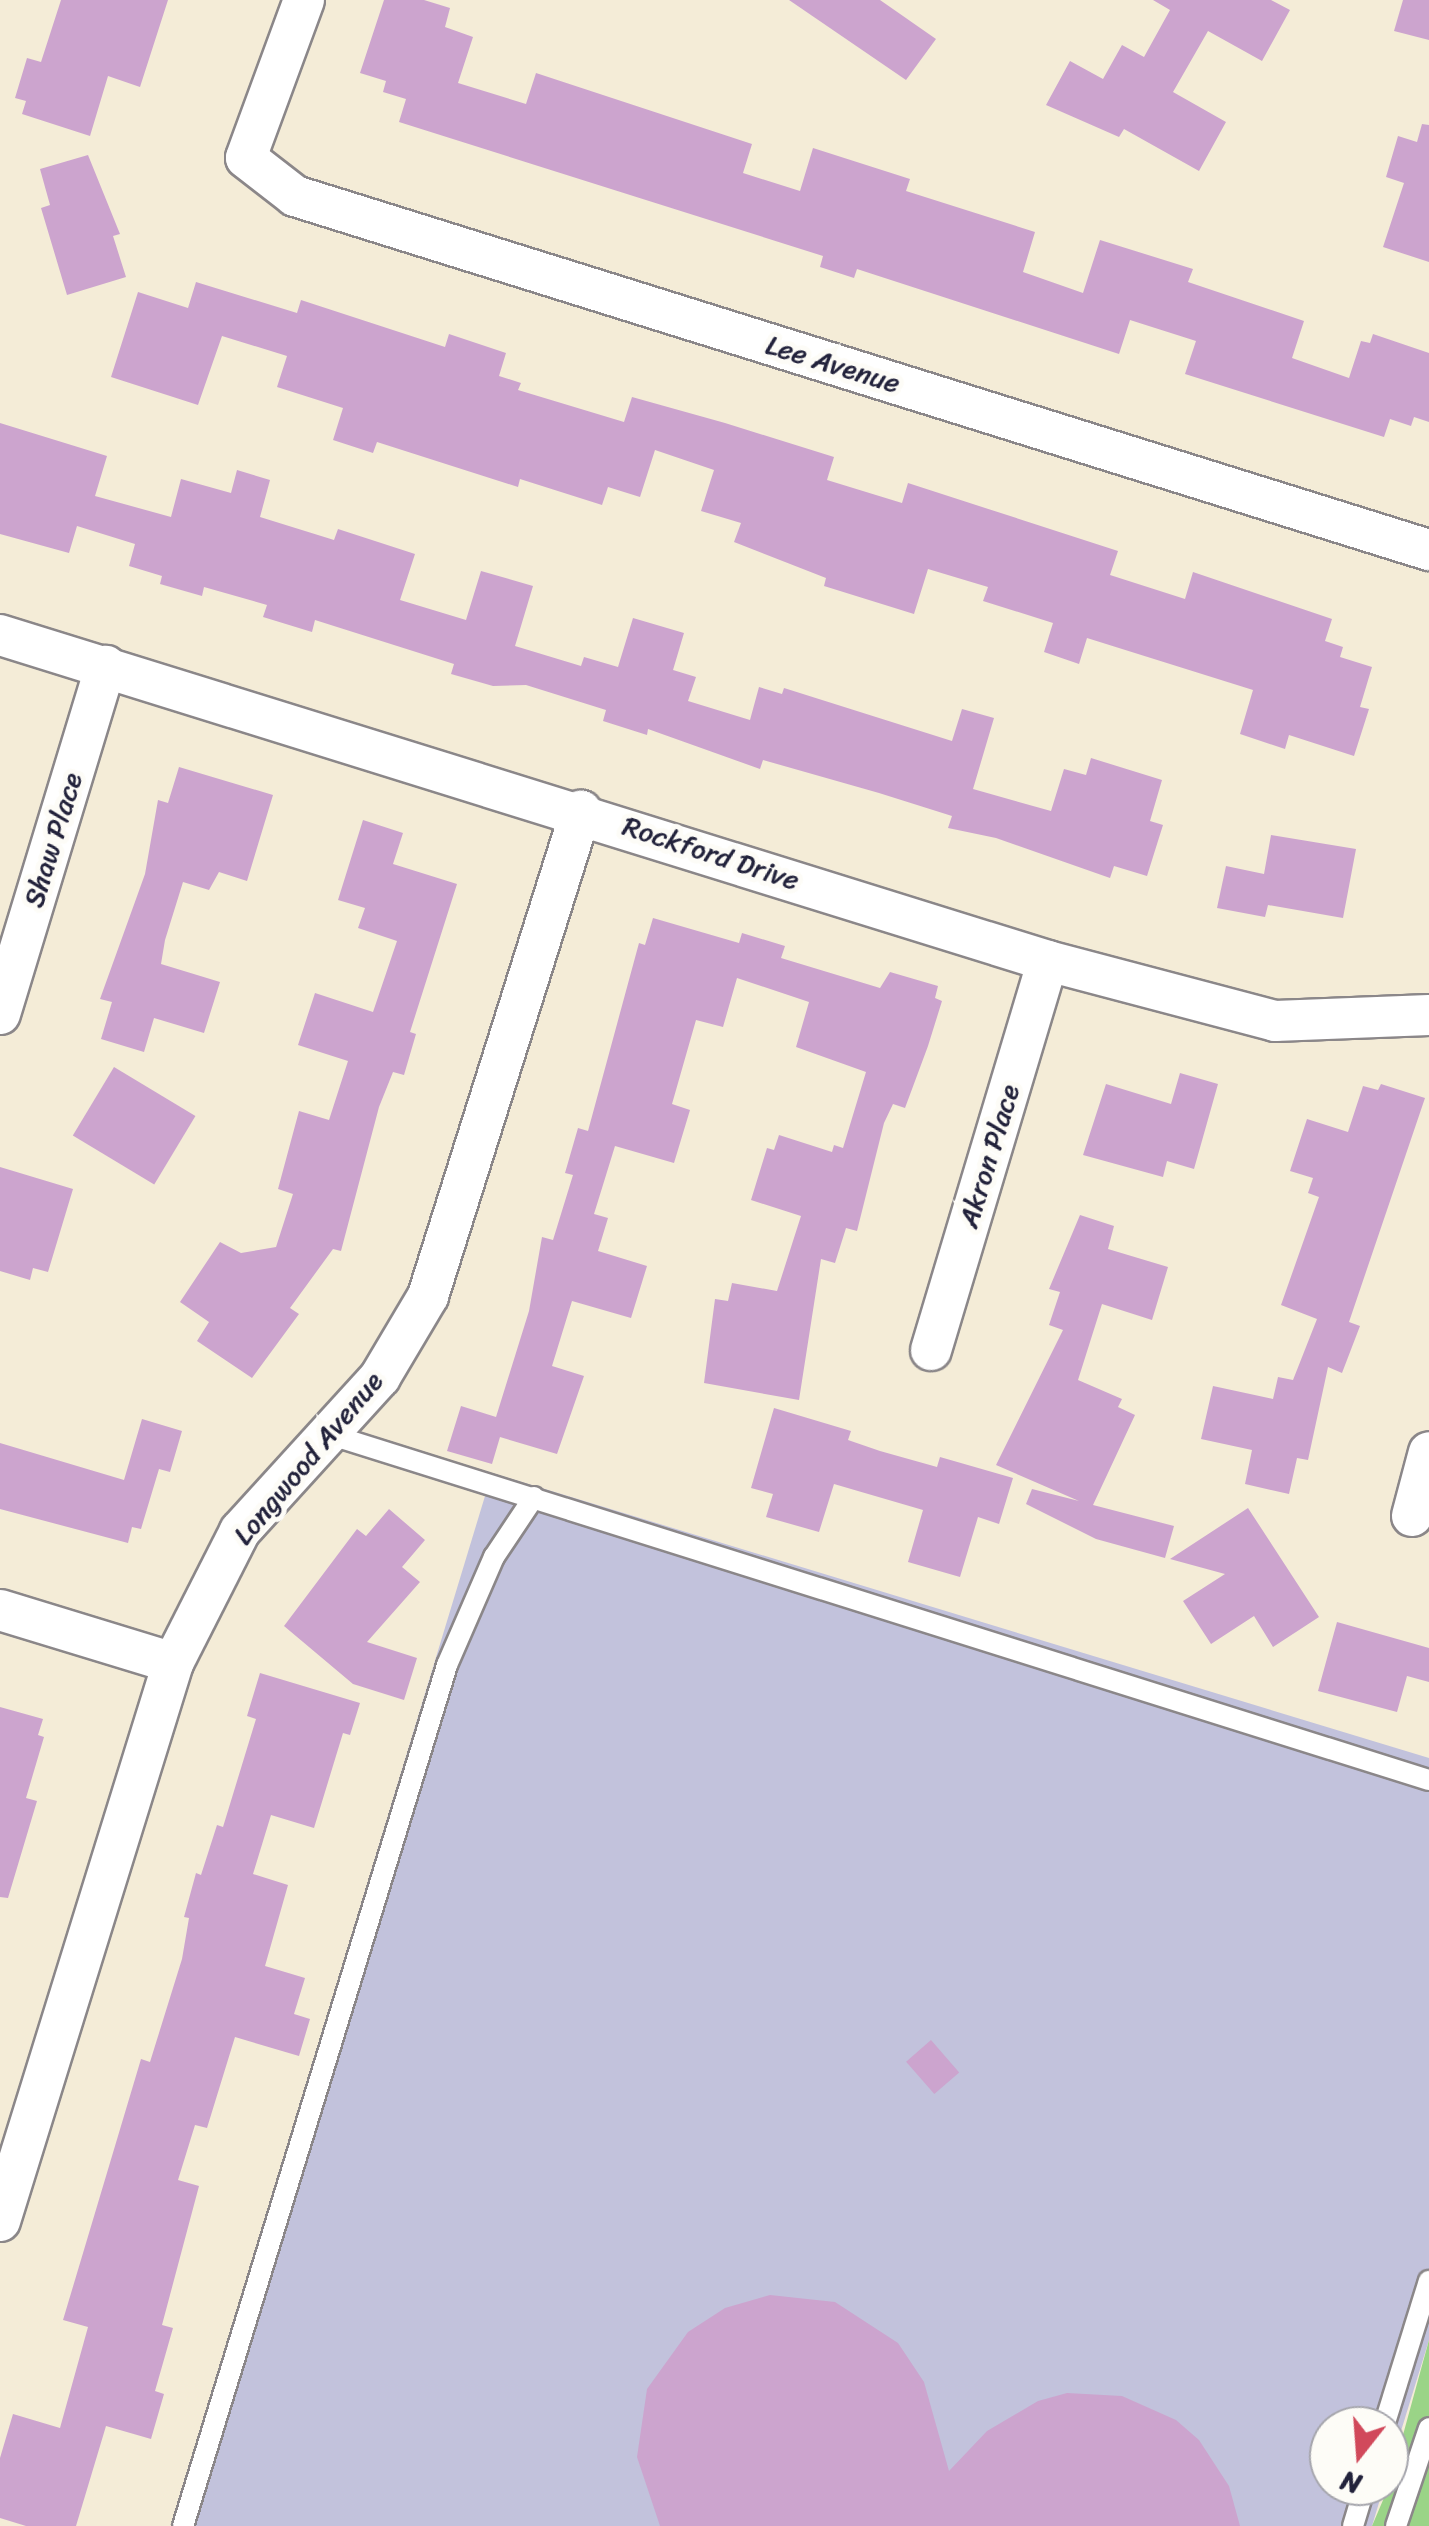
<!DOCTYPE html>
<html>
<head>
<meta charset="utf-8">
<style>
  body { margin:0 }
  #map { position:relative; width:1429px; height:2526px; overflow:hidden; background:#f4ecd7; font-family:Sriracha,sans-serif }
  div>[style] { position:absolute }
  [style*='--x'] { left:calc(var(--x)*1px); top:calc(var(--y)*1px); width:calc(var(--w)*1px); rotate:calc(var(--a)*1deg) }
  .industrial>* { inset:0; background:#c2c2dc }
  .green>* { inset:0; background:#9ad487 }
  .building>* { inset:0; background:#cca4ce; transform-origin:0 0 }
  .roads { filter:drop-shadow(2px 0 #8b8789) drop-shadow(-2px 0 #8b8789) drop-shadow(0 2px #8b8789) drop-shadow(0 -2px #8b8789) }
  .lane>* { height:20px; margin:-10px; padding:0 10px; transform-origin:10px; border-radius:10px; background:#fff }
  .street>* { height:40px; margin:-20px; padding:0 20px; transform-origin:20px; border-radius:20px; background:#fff }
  span { translate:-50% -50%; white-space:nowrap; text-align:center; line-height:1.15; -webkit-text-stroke:10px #fdfcf7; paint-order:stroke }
  .street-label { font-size:28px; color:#22223b }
  .north { position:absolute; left:1309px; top:2406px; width:100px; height:100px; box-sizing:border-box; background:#fdfcf7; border:2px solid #a5a5ac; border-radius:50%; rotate:197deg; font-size:28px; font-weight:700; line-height:40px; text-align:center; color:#22223b }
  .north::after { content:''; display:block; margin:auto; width:35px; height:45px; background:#d1495b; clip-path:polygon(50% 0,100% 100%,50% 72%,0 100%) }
</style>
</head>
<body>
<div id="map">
  <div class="industrial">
    <i style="clip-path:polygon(492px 1473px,1429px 1758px,1429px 2340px,1389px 2470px,1389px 2426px,1329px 2426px,1329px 2486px,1384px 2486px,1372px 2526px,172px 2526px)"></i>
  </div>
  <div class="green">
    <i style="clip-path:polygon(1429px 2340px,1429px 2526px,1372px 2526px,1389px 2486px)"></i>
  </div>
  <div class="building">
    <i style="clip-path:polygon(61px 0,168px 0,140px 87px,108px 76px,90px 136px,22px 114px,26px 101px,15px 98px,27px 58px,41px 62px)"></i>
    <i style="clip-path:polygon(384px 0,424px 0,450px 8px,445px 27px,473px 37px,458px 83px,526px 104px,536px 73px,752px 144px,743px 173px,800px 191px,813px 148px,910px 179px,906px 191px,1035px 232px,1023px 272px,1083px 293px,1100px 240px,1193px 269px,1188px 282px,1304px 321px,1292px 358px,1349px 378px,1361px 341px,1370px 343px,1373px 334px,1429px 353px,1429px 422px,1414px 417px,1411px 426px,1390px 419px,1384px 437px,1185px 374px,1196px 341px,1130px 320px,1119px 354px,857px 269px,854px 278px,820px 267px,823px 256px,399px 122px,406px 99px,383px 92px,386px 81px,360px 73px)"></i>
    <i style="clip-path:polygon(789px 0,880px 0,936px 39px,906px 80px)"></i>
    <i style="clip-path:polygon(1153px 0,1271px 0,1290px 10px,1262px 61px,1208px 31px,1173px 92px,1226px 122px,1199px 171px,1124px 129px,1119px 137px,1046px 105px,1070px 61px,1103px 79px,1122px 45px,1144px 57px,1170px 10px)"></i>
    <i style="clip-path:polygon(1403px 0,1429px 0,1429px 40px,1394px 31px)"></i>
    <i style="clip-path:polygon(1422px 124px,1429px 125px,1429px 262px,1383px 247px,1404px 183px,1386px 177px,1398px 136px,1417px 142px)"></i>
    <i style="clip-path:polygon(88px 155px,120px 234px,113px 236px,126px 277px,67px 295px,41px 208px,50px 205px,40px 169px)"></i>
    <i style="clip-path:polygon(196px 282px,297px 313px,301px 300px,445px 347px,449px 334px,506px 353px,499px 376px,521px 383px,518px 390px,624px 422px,632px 397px,725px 423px,834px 457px,827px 480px,902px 503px,908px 483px,1118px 551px,1110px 575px,1185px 599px,1193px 572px,1332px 619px,1325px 641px,1343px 647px,1340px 657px,1372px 667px,1360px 707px,1369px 709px,1354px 756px,1289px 735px,1285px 749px,1240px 734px,1253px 690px,1087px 638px,1079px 664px,1044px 652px,1053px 623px,983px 601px,988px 587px,928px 569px,914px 614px,824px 586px,826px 578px,734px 542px,741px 523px,701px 511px,714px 470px,655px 450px,640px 497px,608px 487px,602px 505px,520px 479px,518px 487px,377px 442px,373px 453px,333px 440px,343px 408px,277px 387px,287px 356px,222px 336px,198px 405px,111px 377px,138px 292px,188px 308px)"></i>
    <i style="clip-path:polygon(0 423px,107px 456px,95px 496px,171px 517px,181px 479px,231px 493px,237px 470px,270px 480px,260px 517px,334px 540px,338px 529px,415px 554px,400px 600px,466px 620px,481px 571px,533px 586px,515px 646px,581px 666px,584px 657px,618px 667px,633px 618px,684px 633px,673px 670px,696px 677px,688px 701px,750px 720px,759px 687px,782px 694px,784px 688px,952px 741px,962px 709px,994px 718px,973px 789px,1051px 811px,1064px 769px,1086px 775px,1091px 758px,1162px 780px,1150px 821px,1163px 825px,1147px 876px,1114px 866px,1110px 878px,996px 838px,948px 828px,952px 816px,879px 793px,763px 760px,760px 769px,648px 729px,647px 735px,603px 721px,606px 710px,526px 685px,493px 686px,451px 674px,454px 664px,315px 620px,312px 632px,263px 617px,267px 605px,204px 587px,202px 596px,160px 584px,162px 576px,129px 566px,135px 544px,77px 526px,69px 553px,0 534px)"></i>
    <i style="clip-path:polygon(179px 767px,273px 795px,247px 881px,219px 872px,209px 890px,183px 882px,165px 940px,161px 964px,220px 982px,204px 1033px,154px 1018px,144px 1052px,101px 1039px,112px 1002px,100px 999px,145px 874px,158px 800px,168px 803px)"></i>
    <i style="clip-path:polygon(363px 820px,403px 833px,393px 864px,457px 884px,410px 1032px,416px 1034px,404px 1075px,393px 1072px,379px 1107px,341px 1251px,333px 1249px,290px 1308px,299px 1314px,252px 1378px,197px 1341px,209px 1322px,180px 1302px,220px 1242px,241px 1253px,276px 1247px,293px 1194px,278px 1189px,299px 1111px,329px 1120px,348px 1061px,298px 1045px,315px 993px,373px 1012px,397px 941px,358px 928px,365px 908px,338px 900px)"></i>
    <i style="clip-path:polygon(1271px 835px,1356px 849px,1343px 918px,1268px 905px,1265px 917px,1217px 908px,1226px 866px,1264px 874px)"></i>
    <i style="clip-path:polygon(653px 918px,739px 943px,742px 933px,785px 946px,781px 958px,880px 988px,890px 972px,938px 986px,935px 998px,942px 1001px,928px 1046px,905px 1108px,893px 1104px,884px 1123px,857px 1231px,846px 1228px,835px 1263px,821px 1259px,799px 1400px,704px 1383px,715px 1299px,728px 1301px,732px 1283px,777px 1291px,801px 1216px,751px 1200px,767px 1148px,774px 1150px,779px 1135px,832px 1152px,834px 1145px,843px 1148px,866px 1072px,796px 1047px,809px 1002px,737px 978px,723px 1027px,696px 1020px,672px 1104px,690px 1110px,674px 1163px,615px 1146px,594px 1214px,608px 1218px,598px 1251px,647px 1266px,631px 1318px,572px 1301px,552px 1366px,584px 1376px,557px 1454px,500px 1437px,492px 1464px,447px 1451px,461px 1406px,496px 1417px,529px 1311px,542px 1237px,553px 1240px,573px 1175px,565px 1173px,578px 1128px,588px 1131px,639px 943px,645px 945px)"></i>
    <i style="left:114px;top:1067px;width:95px;height:80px;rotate:31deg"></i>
    <i style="clip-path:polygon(1180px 1073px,1218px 1084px,1194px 1169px,1167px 1161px,1163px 1177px,1083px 1155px,1106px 1084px,1171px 1104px)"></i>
    <i style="clip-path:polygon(1381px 1084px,1425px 1098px,1349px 1322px,1360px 1326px,1342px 1373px,1328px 1367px,1308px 1460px,1297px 1458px,1289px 1494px,1245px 1484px,1252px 1450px,1201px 1439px,1213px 1386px,1273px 1399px,1278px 1377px,1293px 1380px,1317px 1319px,1281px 1305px,1319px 1197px,1308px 1193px,1313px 1178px,1290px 1171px,1307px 1119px,1348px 1132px,1363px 1086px,1378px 1090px)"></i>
    <i style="clip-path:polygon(0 1167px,73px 1189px,48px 1272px,33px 1268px,30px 1280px,0 1271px)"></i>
    <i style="clip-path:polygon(1080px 1215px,1114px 1226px,1108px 1249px,1168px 1267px,1152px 1320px,1102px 1304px,1078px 1380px,1122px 1399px,1118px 1407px,1135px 1415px,1093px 1505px,1174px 1526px,1165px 1558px,1096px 1539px,1026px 1504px,1032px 1489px,1079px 1501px,996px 1465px,1063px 1330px,1049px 1325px,1060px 1292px,1049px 1289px)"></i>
    <i style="clip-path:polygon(774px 1408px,851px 1431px,848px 1440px,880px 1451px,937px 1467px,940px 1457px,1013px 1478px,999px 1524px,978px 1517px,960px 1577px,908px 1562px,923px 1510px,834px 1484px,819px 1532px,766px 1517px,773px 1494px,751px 1488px)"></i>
    <i style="clip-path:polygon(142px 1419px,182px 1431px,170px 1472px,159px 1469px,141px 1529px,132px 1527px,128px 1543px,0 1509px,0 1443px,124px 1480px)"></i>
    <i style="clip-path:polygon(1248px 1508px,1319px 1617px,1273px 1647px,1254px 1616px,1211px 1644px,1183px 1601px,1225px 1574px,1170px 1559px)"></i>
    <i style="clip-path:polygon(389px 1509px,425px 1540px,402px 1567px,420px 1582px,367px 1642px,417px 1658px,404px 1700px,353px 1684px,284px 1626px,357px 1529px,366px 1536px)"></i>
    <i style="clip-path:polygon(1337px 1622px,1429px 1648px,1429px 1682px,1407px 1676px,1397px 1712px,1318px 1691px)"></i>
    <i style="clip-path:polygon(260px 1673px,360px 1703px,350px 1735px,343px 1733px,314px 1828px,271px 1815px,253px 1874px,288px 1885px,265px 1966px,305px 1978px,294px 2014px,310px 2019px,299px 2056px,235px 2037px,207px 2128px,195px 2125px,178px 2180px,199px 2186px,162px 2325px,173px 2328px,155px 2391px,164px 2394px,151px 2439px,106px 2426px,76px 2526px,26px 2526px,0 2518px,0 2458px,13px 2414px,60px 2428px,88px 2327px,63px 2320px,141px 2059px,150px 2062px,182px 1959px,189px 1918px,184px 1917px,196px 1873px,201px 1875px,217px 1825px,223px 1827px,256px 1719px,247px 1716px)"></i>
    <i style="clip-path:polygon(0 1707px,43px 1719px,38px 1735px,44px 1737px,26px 1798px,37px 1801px,8px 1898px,0 1897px)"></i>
    <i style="left:931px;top:2040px;width:43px;height:33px;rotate:49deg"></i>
    <i style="clip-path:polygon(770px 2295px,835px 2302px,898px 2343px,924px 2382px,949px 2471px,987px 2431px,1038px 2401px,1067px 2393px,1122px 2396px,1176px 2420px,1199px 2440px,1229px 2486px,1240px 2526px,660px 2526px,637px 2457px,647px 2389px,688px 2332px,725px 2308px)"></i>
  </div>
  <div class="roads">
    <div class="lane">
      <i style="--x:325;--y:1433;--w:1157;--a:17.45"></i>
      <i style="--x:1384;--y:2426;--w:152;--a:-72.8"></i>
      <i style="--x:183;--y:2526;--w:901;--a:-72.95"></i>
      <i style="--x:447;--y:1665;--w:118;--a:-66.5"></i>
      <i style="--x:494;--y:1557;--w:72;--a:-56.3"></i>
      <i style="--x:1353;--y:2526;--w:42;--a:-73.3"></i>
      <i style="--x:1396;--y:2526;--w:103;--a:-71.4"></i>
    </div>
    <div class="street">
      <i style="--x:304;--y:0;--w:168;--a:110.2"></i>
      <i style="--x:246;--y:158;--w:62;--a:37.8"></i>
      <i style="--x:295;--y:196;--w:1188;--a:17.34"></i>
      <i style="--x:0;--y:635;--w:1098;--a:17.28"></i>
      <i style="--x:1048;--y:961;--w:235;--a:14.8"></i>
      <i style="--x:1275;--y:1021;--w:154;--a:-2.2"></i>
      <i style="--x:0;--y:1014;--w:364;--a:-73.1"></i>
      <i style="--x:931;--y:1350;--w:406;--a:-73.3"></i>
      <i style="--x:1412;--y:1516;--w:66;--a:-75.1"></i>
      <i style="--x:0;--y:1610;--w:181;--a:17"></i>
      <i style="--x:0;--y:2221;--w:584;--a:-72.77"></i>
      <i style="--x:173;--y:1663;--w:148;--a:-63.1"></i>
      <i style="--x:240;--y:1531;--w:208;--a:-47.7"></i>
      <i style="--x:380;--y:1377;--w:94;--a:-59.3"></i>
      <i style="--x:428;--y:1296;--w:509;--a:-72.49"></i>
    </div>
  </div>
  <div class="street-label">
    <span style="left:833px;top:364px;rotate:17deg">Lee Avenue</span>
    <span style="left:53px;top:840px;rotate:-73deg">Shaw Place</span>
    <span style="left:711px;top:853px;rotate:18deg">Rockford Drive</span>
    <span style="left:989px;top:1156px;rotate:-73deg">Akron Place</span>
    <span style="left:308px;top:1458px;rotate:-50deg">Longwood Avenue</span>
  </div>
  <div class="north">N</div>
</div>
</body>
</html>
